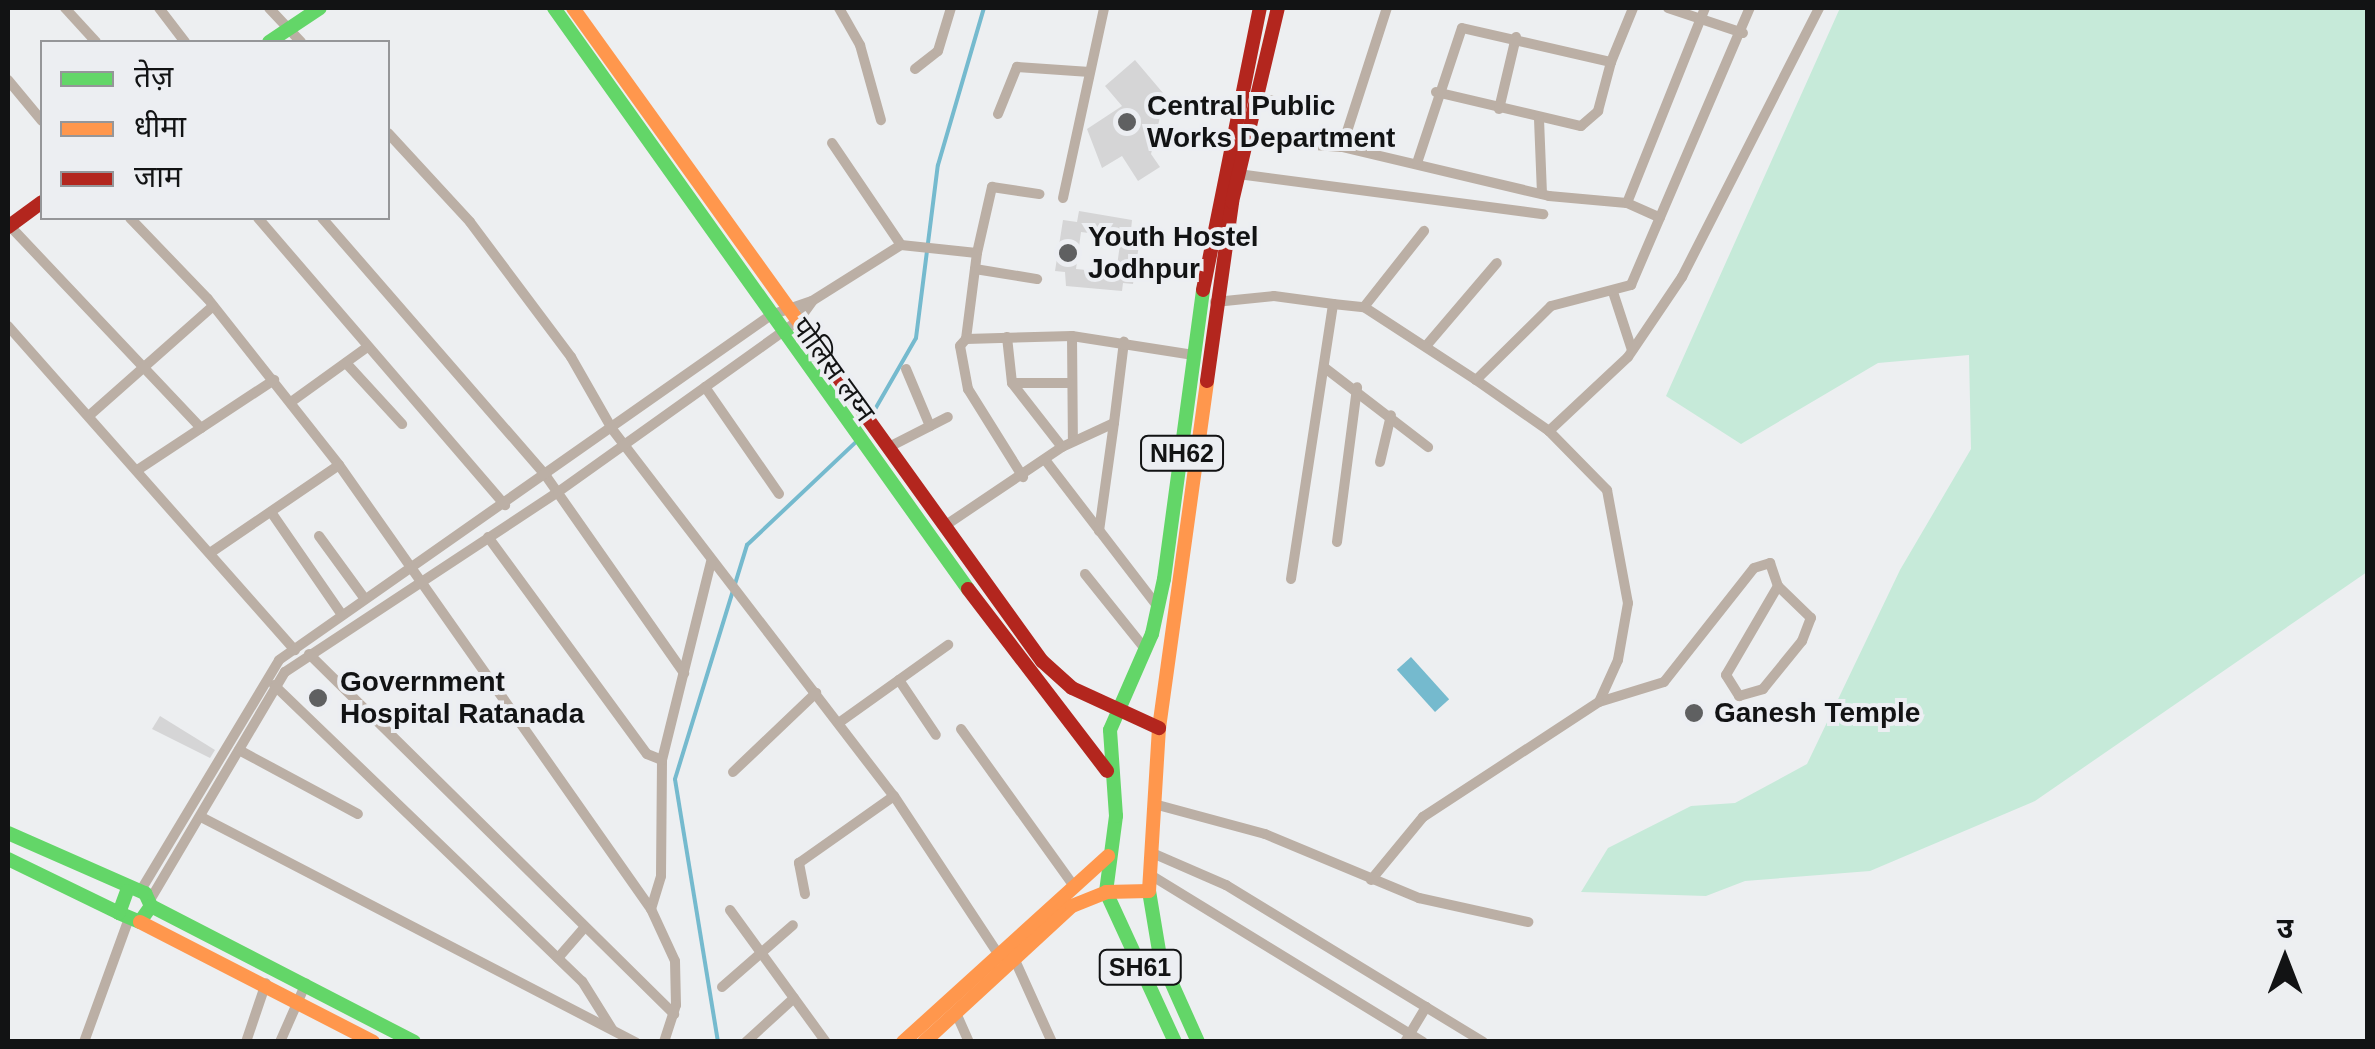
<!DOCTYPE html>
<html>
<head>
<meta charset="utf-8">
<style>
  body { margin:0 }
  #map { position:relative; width:2375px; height:1049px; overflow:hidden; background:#edeff1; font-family:Helvetica,"Noto Sans Devanagari",sans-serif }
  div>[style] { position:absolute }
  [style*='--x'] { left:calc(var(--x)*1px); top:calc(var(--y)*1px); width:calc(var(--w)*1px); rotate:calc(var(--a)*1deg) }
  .green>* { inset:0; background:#c6ead9 }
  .water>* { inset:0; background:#75bace; transform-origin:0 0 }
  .stream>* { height:4px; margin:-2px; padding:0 2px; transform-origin:2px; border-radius:2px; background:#75bace }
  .building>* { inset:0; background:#d5d5d6 }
  .street>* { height:10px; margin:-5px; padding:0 5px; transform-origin:5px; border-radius:5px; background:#bbafa5 }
  .fast>* { height:14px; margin:-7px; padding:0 7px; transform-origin:7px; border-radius:7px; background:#63d668 }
  .slow>* { height:14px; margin:-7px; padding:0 7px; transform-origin:7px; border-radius:7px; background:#ff974d }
  .jam>* { height:14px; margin:-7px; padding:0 7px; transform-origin:7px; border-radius:7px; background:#b3261e }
  .dots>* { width:28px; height:28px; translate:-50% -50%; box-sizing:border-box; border:5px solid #eceef2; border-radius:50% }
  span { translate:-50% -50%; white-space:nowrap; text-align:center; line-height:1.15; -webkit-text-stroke:8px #eceef2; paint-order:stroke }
  .shield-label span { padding:2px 8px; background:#eceef2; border:2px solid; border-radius:8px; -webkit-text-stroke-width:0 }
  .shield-label { font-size:25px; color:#121314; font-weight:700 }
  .poi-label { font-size:28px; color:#121314; font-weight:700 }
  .left { translate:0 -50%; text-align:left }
  .street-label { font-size:28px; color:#121314 }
  .frame { position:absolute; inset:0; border:10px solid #121314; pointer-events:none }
  .legend { position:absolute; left:40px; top:40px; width:350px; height:180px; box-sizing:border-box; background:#eceef2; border:2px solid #959699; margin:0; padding:12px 18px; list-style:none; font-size:30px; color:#121314 }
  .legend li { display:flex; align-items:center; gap:20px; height:50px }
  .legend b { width:50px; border:2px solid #959699 }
  .north { position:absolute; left:2235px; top:909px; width:100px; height:100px; -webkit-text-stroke:8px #eceef2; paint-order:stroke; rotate:0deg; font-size:28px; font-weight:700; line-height:40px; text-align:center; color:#121314 }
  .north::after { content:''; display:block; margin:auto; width:35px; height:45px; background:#121314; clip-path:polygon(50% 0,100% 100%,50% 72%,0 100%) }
</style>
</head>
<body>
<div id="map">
  <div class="green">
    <i style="clip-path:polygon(1840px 8px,2367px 8px,2367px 572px,2035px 801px,1870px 871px,1745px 881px,1706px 896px,1581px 892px,1608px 848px,1691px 806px,1735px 803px,1807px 764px,1900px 570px,1971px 449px,1969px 355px,1878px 363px,1741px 444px,1666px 396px)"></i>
  </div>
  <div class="water">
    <i style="left:1411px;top:657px;width:57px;height:19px;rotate:48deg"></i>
  </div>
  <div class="stream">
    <i style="--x:870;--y:418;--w:92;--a:-60.1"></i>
    <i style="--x:916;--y:338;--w:174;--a:-82.8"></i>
    <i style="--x:938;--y:165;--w:164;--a:-73.7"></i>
    <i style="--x:718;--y:1042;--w:266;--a:-99.3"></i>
    <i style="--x:675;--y:779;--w:245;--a:-72.9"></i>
    <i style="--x:747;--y:545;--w:149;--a:-43.4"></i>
  </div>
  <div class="building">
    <i style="clip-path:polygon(1135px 60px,1163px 93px,1153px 103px,1161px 113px,1151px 154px,1160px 167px,1138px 181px,1122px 156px,1102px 168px,1087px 129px,1122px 106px,1105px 86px)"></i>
    <i style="clip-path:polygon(evenodd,1079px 211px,1132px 220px,1131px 230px,1141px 232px,1133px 284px,1123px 283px,1122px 291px,1066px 286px,1065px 272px,1055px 271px,1063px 220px,1077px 222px,1079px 211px,1081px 232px,1121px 237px,1116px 273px,1076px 269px,1081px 232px)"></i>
    <i style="clip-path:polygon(160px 716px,215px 750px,210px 758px,152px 729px)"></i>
  </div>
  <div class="street">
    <i style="--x:65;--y:8;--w:46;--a:47.6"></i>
    <i style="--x:159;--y:8;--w:43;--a:52.6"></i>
    <i style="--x:269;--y:8;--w:47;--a:46.7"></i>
    <i style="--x:839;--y:8;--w:43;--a:60.4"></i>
    <i style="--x:860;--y:45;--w:78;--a:74.4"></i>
    <i style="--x:1668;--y:8;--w:79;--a:18.4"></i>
    <i style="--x:915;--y:69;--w:29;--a:-38"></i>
    <i style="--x:938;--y:51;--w:45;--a:-73.2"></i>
    <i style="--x:8;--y:80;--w:53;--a:50.3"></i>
    <i style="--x:1436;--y:92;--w:149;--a:13.2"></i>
    <i style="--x:1581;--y:126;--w:23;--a:-41"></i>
    <i style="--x:1598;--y:111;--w:51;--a:-75.1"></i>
    <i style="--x:1254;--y:96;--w:55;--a:14.8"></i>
    <i style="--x:1499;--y:109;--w:74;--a:-76.7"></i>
    <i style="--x:998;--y:114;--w:51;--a:-68"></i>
    <i style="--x:1017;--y:67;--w:73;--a:3.9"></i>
    <i style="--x:1539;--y:119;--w:75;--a:87.7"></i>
    <i style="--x:388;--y:133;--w:121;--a:47.3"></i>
    <i style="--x:470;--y:222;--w:169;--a:53.2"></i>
    <i style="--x:571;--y:357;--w:83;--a:60.3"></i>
    <i style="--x:612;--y:429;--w:463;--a:52.5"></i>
    <i style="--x:894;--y:796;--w:189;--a:56.6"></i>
    <i style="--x:1245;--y:140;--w:97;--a:4.1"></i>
    <i style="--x:1342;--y:147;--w:213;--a:13.3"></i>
    <i style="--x:1549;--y:196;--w:78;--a:5.1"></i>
    <i style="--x:1627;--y:203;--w:210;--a:-68.2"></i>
    <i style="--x:832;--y:143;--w:123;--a:55.9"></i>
    <i style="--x:1342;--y:147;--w:146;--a:-72.1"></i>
    <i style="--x:1417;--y:163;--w:142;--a:-71.6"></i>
    <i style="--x:1462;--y:28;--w:153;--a:12.9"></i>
    <i style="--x:1611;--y:62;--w:58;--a:-67.8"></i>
    <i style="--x:1238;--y:174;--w:308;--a:7.5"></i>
    <i style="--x:1063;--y:198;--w:194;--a:-77.8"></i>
    <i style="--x:1627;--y:203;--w:36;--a:24"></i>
    <i style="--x:130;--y:218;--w:112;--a:46.1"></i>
    <i style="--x:208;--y:299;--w:211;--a:51.7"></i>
    <i style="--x:339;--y:465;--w:543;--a:54.9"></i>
    <i style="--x:651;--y:909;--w:34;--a:-73"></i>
    <i style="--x:661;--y:876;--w:116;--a:-89.5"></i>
    <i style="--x:662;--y:760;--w:204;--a:-76.1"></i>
    <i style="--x:258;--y:218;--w:379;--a:49.3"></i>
    <i style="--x:322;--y:218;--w:342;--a:49"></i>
    <i style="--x:546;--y:476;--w:241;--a:55"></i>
    <i style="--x:8;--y:224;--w:281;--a:46.6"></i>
    <i style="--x:977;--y:253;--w:68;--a:-77.2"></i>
    <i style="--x:992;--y:187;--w:48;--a:8.5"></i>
    <i style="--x:975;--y:269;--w:63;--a:9.2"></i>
    <i style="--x:1613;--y:292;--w:61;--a:71.9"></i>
    <i style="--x:1215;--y:302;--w:59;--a:-5.8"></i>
    <i style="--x:1274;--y:296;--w:60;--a:7.7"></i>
    <i style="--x:1364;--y:307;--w:97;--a:-51.7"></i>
    <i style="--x:8;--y:326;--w:433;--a:48.5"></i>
    <i style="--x:1072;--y:336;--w:105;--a:89.5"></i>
    <i style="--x:1007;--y:337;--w:46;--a:83.8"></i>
    <i style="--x:1012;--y:383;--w:81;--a:52"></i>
    <i style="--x:1062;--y:447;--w:57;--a:-24.8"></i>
    <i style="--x:1114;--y:423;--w:82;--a:-83"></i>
    <i style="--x:966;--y:339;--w:9;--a:131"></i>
    <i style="--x:960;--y:346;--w:44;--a:79.5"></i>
    <i style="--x:968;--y:389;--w:104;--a:58"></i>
    <i style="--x:1426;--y:346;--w:109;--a:-49.5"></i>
    <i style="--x:346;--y:363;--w:83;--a:47.4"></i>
    <i style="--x:1325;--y:368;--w:130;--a:37.5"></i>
    <i style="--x:906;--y:369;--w:62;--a:67.2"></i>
    <i style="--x:1476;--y:380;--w:105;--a:-44.6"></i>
    <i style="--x:1551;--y:306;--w:83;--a:-14.7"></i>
    <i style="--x:1631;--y:285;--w:301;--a:-66.8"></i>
    <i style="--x:1012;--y:383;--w:56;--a:0"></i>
    <i style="--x:705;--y:387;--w:130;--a:55.3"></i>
    <i style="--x:291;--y:402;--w:92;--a:-35.8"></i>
    <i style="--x:91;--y:414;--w:163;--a:-41.5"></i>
    <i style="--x:1549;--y:431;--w:108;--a:-43.1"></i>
    <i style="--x:1628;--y:357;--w:97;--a:-56"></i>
    <i style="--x:1682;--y:277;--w:302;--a:-63"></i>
    <i style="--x:889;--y:447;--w:66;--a:-27"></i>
    <i style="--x:1046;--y:461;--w:184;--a:52.5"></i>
    <i style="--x:1380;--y:462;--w:48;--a:-76.8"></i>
    <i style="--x:139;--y:469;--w:162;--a:-33.4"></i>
    <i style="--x:271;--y:512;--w:125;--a:55.4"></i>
    <i style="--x:946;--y:525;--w:140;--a:-33.9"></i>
    <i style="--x:1099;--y:531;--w:109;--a:-82.1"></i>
    <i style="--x:319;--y:536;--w:78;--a:53.9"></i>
    <i style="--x:488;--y:537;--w:269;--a:53.8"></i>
    <i style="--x:647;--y:754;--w:16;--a:22"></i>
    <i style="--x:1337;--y:542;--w:156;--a:-82.6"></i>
    <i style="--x:210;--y:553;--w:156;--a:-34.3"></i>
    <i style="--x:1085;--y:574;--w:96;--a:51.3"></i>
    <i style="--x:1291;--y:579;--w:278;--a:-81.3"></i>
    <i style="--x:1333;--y:304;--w:31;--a:6"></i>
    <i style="--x:1364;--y:307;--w:134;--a:33.1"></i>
    <i style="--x:1476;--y:380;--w:89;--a:34.9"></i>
    <i style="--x:1549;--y:431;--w:83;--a:45.5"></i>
    <i style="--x:1607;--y:490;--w:115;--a:79.5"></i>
    <i style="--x:1628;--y:603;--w:58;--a:100"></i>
    <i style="--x:1618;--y:660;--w:46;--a:114.3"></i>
    <i style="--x:1599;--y:702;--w:68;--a:-17.1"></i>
    <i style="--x:1664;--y:682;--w:145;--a:-51.7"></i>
    <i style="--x:1754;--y:568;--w:17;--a:-17"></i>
    <i style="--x:1770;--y:563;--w:24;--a:71"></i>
    <i style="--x:1778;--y:586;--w:103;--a:120.3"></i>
    <i style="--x:1726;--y:675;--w:25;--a:58"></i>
    <i style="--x:1739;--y:696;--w:25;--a:-16"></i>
    <i style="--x:1763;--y:689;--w:62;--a:-50.9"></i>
    <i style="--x:1802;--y:641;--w:25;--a:-69"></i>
    <i style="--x:1811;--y:618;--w:46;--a:-135.9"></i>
    <i style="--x:309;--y:654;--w:513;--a:44.6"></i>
    <i style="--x:899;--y:680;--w:66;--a:56.1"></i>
    <i style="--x:274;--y:685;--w:427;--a:43.9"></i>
    <i style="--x:582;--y:981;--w:57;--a:58"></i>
    <i style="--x:840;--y:722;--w:133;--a:-35.5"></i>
    <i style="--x:961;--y:729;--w:192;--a:54.3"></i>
    <i style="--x:239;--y:750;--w:135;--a:28.3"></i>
    <i style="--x:733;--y:772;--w:115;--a:-43.6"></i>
    <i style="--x:1154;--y:804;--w:115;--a:15.1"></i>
    <i style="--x:1265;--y:834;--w:167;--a:22.6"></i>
    <i style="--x:1419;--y:898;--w:112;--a:12.4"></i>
    <i style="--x:203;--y:818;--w:488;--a:27.4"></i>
    <i style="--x:1150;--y:852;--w:83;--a:23.5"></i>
    <i style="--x:1226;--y:885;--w:301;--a:31.4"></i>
    <i style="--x:1149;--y:874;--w:321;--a:31.5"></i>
    <i style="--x:1371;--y:880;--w:82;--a:-50.5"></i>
    <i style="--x:1423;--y:817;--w:210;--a:-33.2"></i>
    <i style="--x:141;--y:890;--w:268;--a:-59"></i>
    <i style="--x:279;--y:660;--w:601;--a:-35.04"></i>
    <i style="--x:771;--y:315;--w:43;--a:-18.9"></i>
    <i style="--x:812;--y:301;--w:105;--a:-32.2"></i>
    <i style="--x:901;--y:245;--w:76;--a:6"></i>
    <i style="--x:977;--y:253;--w:87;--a:97.3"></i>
    <i style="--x:966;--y:339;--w:106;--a:-1.6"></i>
    <i style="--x:1072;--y:336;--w:123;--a:8.9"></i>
    <i style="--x:805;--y:894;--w:32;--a:-101"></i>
    <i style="--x:799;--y:863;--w:116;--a:-35.2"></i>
    <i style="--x:150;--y:900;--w:265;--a:-59.4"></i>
    <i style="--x:285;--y:672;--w:327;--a:-33.4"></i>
    <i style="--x:558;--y:492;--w:295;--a:-35.5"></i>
    <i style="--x:798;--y:321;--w:24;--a:-54"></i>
    <i style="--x:651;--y:909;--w:57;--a:65.2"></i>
    <i style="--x:675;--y:961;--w:44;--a:88.7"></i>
    <i style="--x:676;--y:1005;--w:39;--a:108"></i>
    <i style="--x:730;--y:910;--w:163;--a:54"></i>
    <i style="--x:558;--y:958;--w:38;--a:-49"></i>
    <i style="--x:1014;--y:958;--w:92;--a:65.7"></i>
    <i style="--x:722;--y:987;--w:94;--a:-41.1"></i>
    <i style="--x:956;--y:1013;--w:32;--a:66"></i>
    <i style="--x:84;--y:1042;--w:129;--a:-70"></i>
    <i style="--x:246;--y:1042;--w:62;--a:-71.3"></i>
    <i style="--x:280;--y:1042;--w:64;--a:-66.2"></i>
    <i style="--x:746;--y:1042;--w:65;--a:-42.5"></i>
    <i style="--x:1405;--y:1042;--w:41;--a:-59"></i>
  </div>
  <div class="fast">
    <i style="--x:554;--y:8;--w:713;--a:54.53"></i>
    <i style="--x:269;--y:42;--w:61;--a:-33.7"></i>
    <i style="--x:8;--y:833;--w:150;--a:23.7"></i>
    <i style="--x:145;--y:893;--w:14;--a:65"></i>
    <i style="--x:151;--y:906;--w:19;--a:125"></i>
    <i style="--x:140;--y:922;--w:23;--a:-157"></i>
    <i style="--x:119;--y:913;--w:23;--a:-70"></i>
    <i style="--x:8;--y:859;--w:123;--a:25.9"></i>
    <i style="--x:1149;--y:891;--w:67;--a:80.5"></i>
    <i style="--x:1160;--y:957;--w:93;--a:65.9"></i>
    <i style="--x:1106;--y:892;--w:165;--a:65.3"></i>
    <i style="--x:1106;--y:892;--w:77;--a:-82.5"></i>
    <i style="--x:1116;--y:816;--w:86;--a:-94"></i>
    <i style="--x:1110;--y:730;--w:105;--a:-66.4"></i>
    <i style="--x:1152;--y:634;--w:56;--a:-77.7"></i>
    <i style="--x:1164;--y:579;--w:292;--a:-82.3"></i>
    <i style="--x:151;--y:906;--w:296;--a:27.3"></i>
  </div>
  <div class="slow">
    <i style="--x:573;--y:8;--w:427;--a:54.3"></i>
    <i style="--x:140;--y:922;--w:262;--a:27.2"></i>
    <i style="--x:903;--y:1042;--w:277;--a:-42.2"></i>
    <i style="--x:924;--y:1042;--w:201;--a:-42.6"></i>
    <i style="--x:1072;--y:906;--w:37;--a:-22"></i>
    <i style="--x:1106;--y:892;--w:43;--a:-1.3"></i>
    <i style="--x:1149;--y:891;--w:163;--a:-86.5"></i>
    <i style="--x:1159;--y:728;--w:350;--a:-82.1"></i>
  </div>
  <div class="jam">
    <i style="--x:8;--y:227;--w:42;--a:-36.3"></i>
    <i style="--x:1203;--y:290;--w:288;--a:-78.6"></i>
    <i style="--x:822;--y:355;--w:377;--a:54.3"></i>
    <i style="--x:1042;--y:661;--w:40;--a:42"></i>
    <i style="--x:1072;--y:688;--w:96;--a:24.7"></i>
    <i style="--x:1207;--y:381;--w:181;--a:-82"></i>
    <i style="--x:1232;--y:202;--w:199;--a:-76.7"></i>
    <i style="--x:968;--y:589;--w:229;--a:52.6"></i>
  </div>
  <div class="dots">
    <i style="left:1127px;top:122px;background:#5f6061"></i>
    <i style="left:1068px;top:253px;background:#5f6061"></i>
    <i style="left:318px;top:698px;background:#5f6061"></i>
    <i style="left:1694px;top:713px;background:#5f6061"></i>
  </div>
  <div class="shield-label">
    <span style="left:1182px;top:453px">NH62</span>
    <span style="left:1140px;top:967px">SH61</span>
  </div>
  <div class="poi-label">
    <span class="left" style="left:1147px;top:122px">Central Public<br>Works Department</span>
    <span class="left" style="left:1088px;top:253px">Youth Hostel<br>Jodhpur</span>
    <span class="left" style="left:340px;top:698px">Government<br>Hospital Ratanada</span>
    <span class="left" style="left:1714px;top:713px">Ganesh Temple</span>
  </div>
  <div class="street-label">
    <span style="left:833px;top:370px;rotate:54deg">पोलिस लय्न</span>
  </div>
  <div class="frame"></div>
  <ul class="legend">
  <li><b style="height:12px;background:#63d668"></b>तेज़</li>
  <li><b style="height:12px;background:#ff974d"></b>धीमा</li>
  <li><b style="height:12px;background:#b3261e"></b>जाम</li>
  </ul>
  <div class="north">उ</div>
</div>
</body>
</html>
